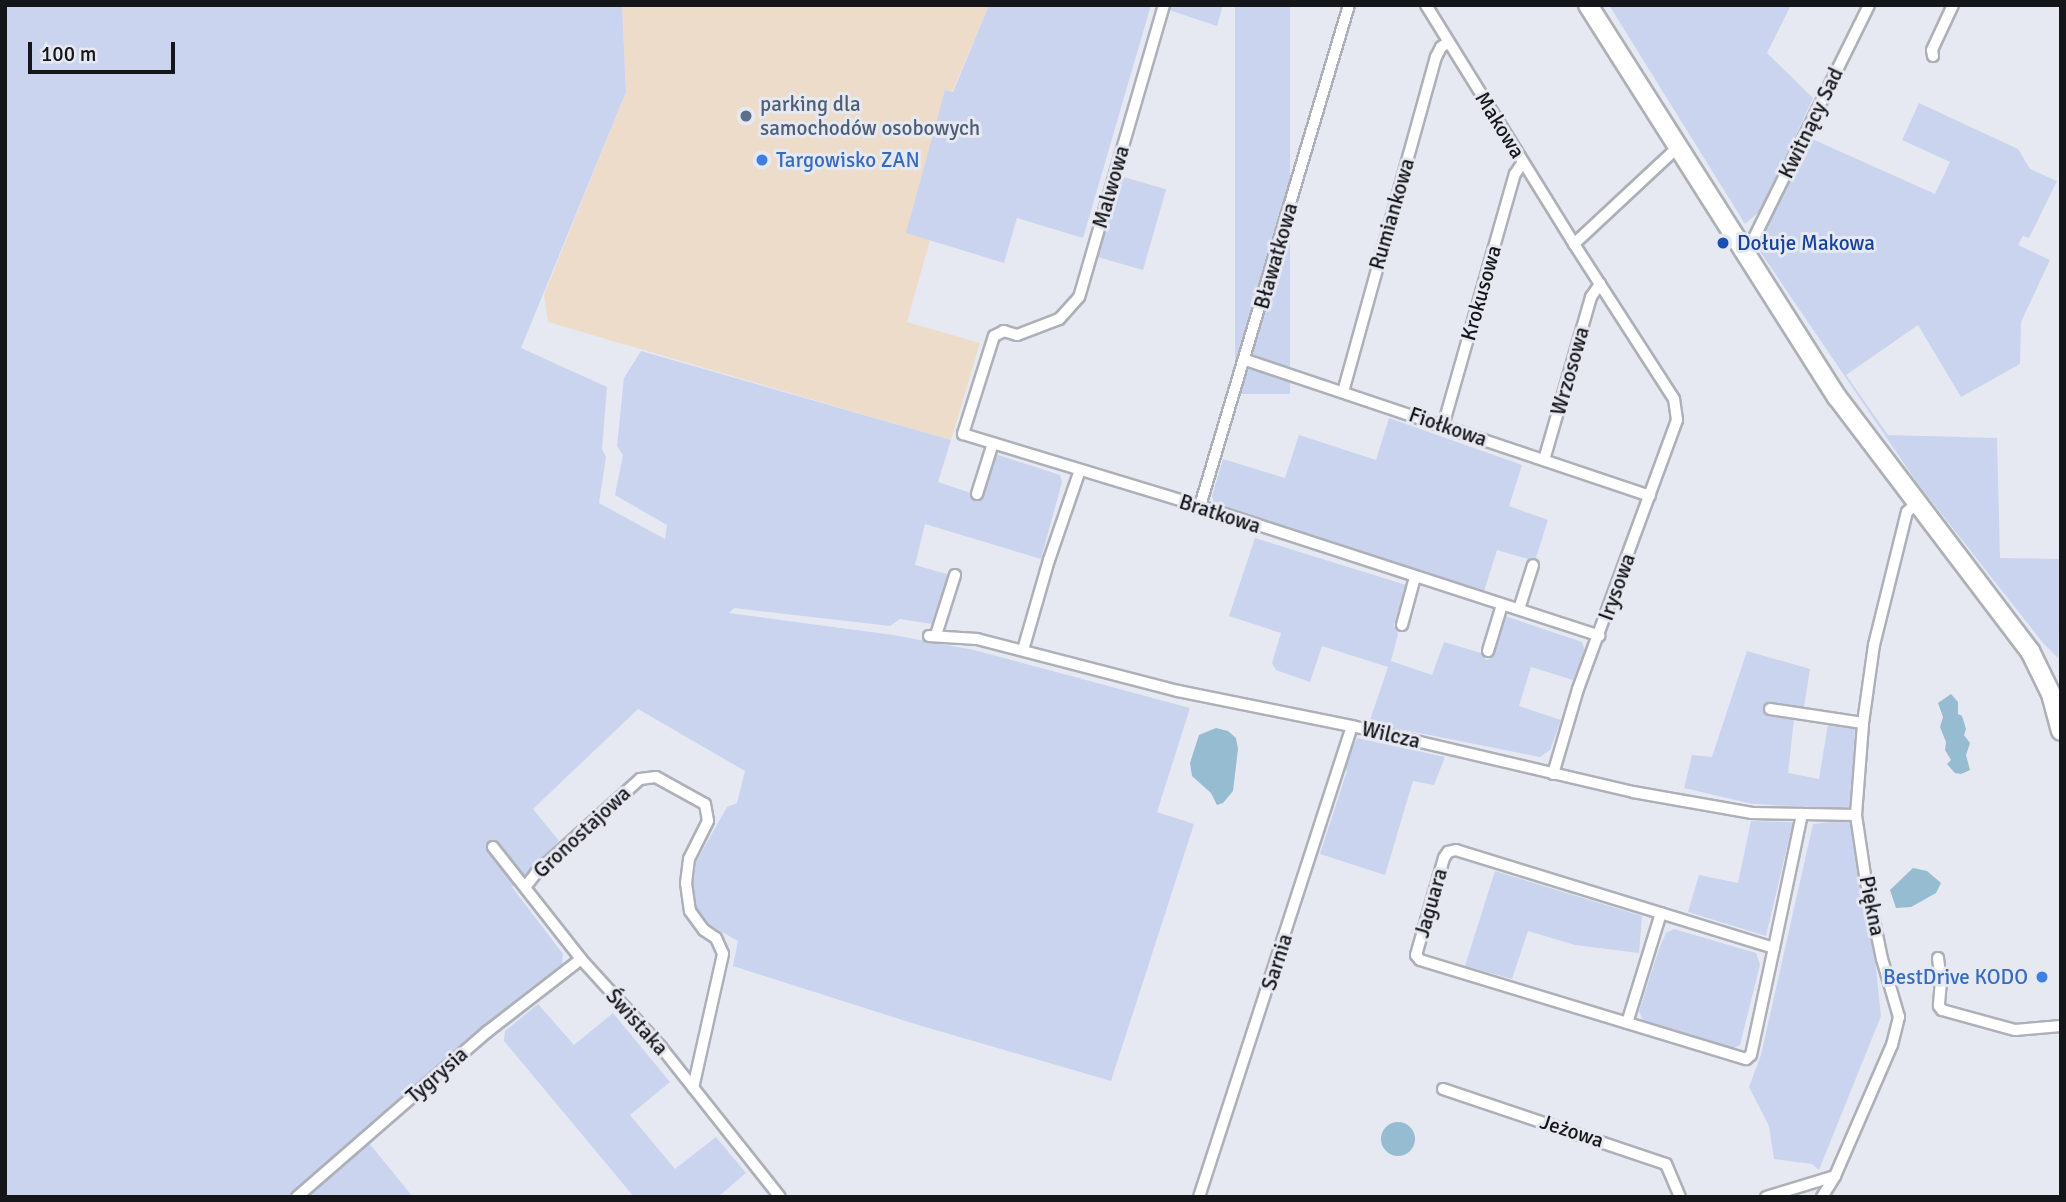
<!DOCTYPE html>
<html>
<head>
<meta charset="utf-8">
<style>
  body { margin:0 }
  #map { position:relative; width:2066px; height:1202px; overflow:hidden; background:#e6e9f1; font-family:Signika,sans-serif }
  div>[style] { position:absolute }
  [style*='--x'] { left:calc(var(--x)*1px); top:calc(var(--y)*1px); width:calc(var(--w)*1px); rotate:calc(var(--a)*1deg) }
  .commercial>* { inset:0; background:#eddcca }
  .green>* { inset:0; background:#cbd4ef; transform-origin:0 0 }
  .water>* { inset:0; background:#95bcd0 }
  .round { border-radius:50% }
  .roads { filter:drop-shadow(2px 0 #aeb0b8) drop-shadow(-2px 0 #aeb0b8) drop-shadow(0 2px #aeb0b8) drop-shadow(0 -2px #aeb0b8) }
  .street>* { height:10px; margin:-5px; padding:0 5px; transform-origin:5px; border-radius:5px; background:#fff }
  .primary>* { height:18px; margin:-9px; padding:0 9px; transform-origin:9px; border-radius:9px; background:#fff }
  .dots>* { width:19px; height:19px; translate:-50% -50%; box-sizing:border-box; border:4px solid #e6e9f1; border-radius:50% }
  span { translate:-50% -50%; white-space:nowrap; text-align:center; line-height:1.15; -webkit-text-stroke:6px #e6e9f1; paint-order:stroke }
  .service-label { font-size:21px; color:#4e5e75 }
  .left { translate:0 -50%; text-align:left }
  .street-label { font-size:21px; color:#151619 }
  .shop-label { font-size:21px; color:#366cbe }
  .right { translate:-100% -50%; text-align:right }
  .transit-label { font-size:21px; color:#164399 }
  .frame { position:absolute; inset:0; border:7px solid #151619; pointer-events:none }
  .scale { position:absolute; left:28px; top:42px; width:147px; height:32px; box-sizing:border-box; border:4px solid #151619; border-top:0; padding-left:9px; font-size:21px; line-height:24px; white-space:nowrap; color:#151619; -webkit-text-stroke:5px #e6e9f1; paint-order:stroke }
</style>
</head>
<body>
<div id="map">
  <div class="commercial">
    <i style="clip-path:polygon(622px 5px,989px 5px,952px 92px,946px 90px,907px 233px,930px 240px,907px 322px,980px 343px,951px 440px,548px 322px,544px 295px,626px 92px)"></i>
  </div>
  <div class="green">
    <i style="clip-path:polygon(5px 5px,622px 5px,626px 92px,521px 348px,607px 387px,602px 449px,606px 457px,599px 503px,665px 539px,667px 525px,615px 495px,623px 455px,617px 446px,624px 378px,641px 351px,951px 440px,938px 482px,971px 493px,976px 500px,982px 495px,995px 454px,1060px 475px,1062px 482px,1041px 559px,925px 524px,915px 565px,950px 575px,932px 624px,900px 619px,890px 626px,734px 608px,729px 613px,893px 635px,974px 650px,1190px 708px,1157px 812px,1194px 824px,1111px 1081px,915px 1024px,733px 966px,738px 941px,710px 925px,696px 909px,693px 886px,696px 862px,727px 807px,737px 803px,745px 771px,638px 709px,533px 809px,559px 841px,512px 887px,563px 954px,562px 964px,360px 1132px,413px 1197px,5px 1197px)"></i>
    <i style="clip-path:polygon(989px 5px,1151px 5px,1083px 238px,1017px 218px,1004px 263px,906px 233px,945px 90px,953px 92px)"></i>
    <i style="clip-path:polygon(1170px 5px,1223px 5px,1217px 26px,1169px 10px)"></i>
    <i style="left:1235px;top:5px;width:55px;height:389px"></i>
    <i style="clip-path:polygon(1609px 5px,1791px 5px,1767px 53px,1813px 98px,1761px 210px,1745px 224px)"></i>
    <i style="clip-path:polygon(1919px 103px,2018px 149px,2030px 169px,2057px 181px,2029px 238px,2023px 236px,2018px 245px,2050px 260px,2021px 322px,2020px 364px,1961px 397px,1918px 325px,1846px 375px,1888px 435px,1997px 438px,2000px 558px,2061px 559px,2058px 658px,2043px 643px,1918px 484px,1757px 247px,1810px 138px,1935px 194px,1950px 162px,1902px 140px)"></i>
    <i style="left:1120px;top:176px;width:48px;height:84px;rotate:16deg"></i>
    <i style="clip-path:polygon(1389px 418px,1522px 465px,1509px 506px,1548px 520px,1535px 561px,1497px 550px,1484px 591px,1214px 504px,1212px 496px,1223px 459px,1285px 478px,1299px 435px,1376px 460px)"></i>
    <i style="clip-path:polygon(1255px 538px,1406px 585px,1394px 625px,1398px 634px,1391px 661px,1432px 675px,1444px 642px,1481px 653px,1486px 660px,1493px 657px,1505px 616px,1582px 642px,1585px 651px,1573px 680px,1531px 667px,1519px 706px,1561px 720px,1550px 750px,1540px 757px,1369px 723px,1388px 667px,1322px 646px,1310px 682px,1276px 670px,1272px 663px,1281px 633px,1229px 616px)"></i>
    <i style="clip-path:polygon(1747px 651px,1810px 669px,1804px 707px,1775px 705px,1774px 716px,1794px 719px,1788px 773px,1819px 779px,1828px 724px,1855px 728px,1850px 809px,1753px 804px,1684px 788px,1692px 755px,1712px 757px)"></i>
    <i style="clip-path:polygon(1357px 738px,1445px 757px,1434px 785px,1413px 781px,1385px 875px,1320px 854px,1347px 771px,1343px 769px)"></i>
    <i style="clip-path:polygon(1850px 820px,1874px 949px,1881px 1016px,1819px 1170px,1812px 1164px,1774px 1159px,1769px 1126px,1749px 1087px,1761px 1055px,1813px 824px)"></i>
    <i style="clip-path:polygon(1751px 821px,1793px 822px,1766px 936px,1688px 912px,1699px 875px,1738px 883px)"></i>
    <i style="clip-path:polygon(1495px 871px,1642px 916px,1639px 953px,1575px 945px,1528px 931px,1512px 979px,1465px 966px)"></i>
    <i style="clip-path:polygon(1674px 929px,1756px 953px,1760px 965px,1740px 1045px,1732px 1049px,1644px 1023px,1639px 1011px,1659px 949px,1666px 933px)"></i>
    <i style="clip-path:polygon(538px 1004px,574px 1045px,613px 1013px,670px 1082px,630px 1115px,675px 1169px,716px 1137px,746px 1173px,718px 1197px,634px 1197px,504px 1041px,505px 1031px)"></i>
  </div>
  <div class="water">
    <i style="clip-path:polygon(1951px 694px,1958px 702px,1958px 714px,1962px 716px,1966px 729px,1964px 735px,1970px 743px,1966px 755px,1970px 770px,1961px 774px,1955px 773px,1947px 764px,1951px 760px,1945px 750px,1946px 742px,1940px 727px,1943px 717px,1938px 703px)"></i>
    <i style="clip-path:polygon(1216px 728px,1228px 731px,1236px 738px,1238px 749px,1233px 791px,1223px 803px,1217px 805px,1211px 793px,1192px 776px,1190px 763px,1199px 735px)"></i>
    <i style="clip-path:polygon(1913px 868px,1927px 871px,1941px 883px,1936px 893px,1911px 907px,1896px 908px,1890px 890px)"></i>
    <i class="round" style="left:1381px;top:1122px;width:34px;height:34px"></i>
  </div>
  <div class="roads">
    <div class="street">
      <i style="--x:1164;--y:5;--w:304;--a:106.2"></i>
      <i style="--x:1079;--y:297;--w:30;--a:132"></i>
      <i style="--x:1059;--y:319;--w:45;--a:159.1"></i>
      <i style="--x:1017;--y:335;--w:14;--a:-163"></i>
      <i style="--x:1004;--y:331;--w:11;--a:153"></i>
      <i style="--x:994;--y:336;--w:103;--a:107.6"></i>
      <i style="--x:963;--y:434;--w:248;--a:16.9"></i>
      <i style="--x:1200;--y:506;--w:420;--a:18"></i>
      <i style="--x:1426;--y:5;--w:281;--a:58.2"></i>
      <i style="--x:1933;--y:56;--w:6;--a:-99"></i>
      <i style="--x:1932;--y:50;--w:50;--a:-65"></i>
      <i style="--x:1753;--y:240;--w:262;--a:-63.7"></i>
      <i style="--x:1246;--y:360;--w:426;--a:18.6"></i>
      <i style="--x:1343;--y:392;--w:348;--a:-74.5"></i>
      <i style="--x:1436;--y:57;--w:11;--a:-63"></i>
      <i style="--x:1441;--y:47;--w:9;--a:-32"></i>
      <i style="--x:1443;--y:426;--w:262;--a:-74.1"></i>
      <i style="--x:1515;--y:174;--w:14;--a:-56"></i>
      <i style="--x:1544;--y:460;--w:170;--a:-73.9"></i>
      <i style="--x:1591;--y:297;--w:16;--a:-55"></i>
      <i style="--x:977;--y:494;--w:53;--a:-72.6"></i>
      <i style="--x:1200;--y:506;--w:523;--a:-73.44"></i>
      <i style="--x:1519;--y:609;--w:46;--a:-72.3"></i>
      <i style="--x:1402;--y:625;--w:50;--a:-74.8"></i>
      <i style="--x:936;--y:635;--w:63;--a:-72.4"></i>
      <i style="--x:929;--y:636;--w:48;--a:3.6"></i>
      <i style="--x:977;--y:639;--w:208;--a:14.5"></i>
      <i style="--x:1178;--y:691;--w:177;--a:11.4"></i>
      <i style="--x:1352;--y:726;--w:289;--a:13.2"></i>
      <i style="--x:1633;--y:792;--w:121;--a:10"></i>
      <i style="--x:1752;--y:813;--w:104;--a:1.1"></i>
      <i style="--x:1023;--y:650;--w:94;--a:-73.9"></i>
      <i style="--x:1049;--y:560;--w:95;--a:-71"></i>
      <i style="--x:1488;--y:651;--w:48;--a:-73.1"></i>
      <i style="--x:1770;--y:709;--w:94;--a:8.6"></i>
      <i style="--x:1553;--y:774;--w:89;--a:-73.6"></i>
      <i style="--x:1578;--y:689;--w:287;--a:-69.8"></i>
      <i style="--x:1677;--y:420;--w:21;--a:-98"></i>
      <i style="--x:1674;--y:399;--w:184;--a:-122.8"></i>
      <i style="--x:1574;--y:244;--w:142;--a:-43"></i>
      <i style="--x:493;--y:847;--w:142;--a:51.8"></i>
      <i style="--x:581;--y:959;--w:119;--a:47.7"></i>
      <i style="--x:661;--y:1047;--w:191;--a:51.6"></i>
      <i style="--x:526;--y:886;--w:16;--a:-52"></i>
      <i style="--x:536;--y:873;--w:140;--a:-42.1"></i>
      <i style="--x:640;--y:779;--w:16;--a:-7"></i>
      <i style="--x:656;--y:777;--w:56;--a:28.9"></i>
      <i style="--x:705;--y:804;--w:17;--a:80"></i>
      <i style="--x:708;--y:821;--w:42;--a:116.6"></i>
      <i style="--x:689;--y:859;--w:24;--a:97"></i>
      <i style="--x:686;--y:883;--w:28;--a:82"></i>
      <i style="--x:690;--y:911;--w:24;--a:54"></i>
      <i style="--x:704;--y:930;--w:14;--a:34"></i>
      <i style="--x:716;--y:938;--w:17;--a:66"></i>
      <i style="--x:723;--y:954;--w:137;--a:102.6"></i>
      <i style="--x:1774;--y:948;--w:333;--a:-162.9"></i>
      <i style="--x:1456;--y:850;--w:8;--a:166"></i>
      <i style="--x:1448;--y:852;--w:7;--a:124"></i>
      <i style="--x:1444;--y:858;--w:101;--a:106.1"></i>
      <i style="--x:1416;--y:955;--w:6;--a:51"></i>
      <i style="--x:1420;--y:960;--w:341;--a:16.9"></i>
      <i style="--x:1746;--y:1059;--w:6;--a:-39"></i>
      <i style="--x:1751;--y:1055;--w:109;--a:-77.9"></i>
      <i style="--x:1774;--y:948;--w:137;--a:-78.2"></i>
      <i style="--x:1938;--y:958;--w:23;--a:83"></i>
      <i style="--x:1941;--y:981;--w:25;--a:95"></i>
      <i style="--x:1939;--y:1006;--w:5;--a:53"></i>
      <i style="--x:1942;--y:1010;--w:76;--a:15.3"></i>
      <i style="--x:2015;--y:1030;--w:46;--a:-5"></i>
      <i style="--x:1627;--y:1023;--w:115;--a:-72.8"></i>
      <i style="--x:1443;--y:1089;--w:235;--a:18.6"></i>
      <i style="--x:1666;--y:1164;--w:36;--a:67"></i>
      <i style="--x:297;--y:1197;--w:252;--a:-41"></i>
      <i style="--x:487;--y:1032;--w:119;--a:-37.8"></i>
      <i style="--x:1199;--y:1197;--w:495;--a:-72"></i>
      <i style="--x:1766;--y:1197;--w:72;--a:-16.9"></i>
      <i style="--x:1822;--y:1197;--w:25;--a:-58"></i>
      <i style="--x:1835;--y:1176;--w:143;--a:-66.5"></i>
      <i style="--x:1892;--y:1045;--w:29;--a:-76"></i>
      <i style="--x:1899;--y:1017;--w:60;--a:-106.3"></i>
      <i style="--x:1882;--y:959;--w:79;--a:-101.7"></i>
      <i style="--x:1866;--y:882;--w:68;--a:-98.5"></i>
      <i style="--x:1856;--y:815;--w:92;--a:-85.6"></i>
      <i style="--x:1863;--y:723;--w:79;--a:-82"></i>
      <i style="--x:1874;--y:645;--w:137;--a:-76.1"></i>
      <i style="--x:1907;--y:512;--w:13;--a:-42"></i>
    </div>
    <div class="primary">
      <i style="--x:1588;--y:5;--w:464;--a:57.6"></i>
      <i style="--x:1837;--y:397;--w:319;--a:52.8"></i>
      <i style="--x:2030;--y:651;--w:48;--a:64"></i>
      <i style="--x:2051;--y:694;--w:38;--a:75"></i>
    </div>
  </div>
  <div class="dots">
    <i style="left:746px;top:116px;background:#5c6f8a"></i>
    <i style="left:762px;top:160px;background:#3f7fe0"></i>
    <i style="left:1723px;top:243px;background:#1a4fb4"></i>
    <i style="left:2042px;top:977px;background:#3f7fe0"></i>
  </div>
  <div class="service-label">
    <span class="left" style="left:760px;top:116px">parking dla<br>samochodów osobowych</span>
  </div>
  <div class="street-label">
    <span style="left:1811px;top:123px;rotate:-64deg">Kwitnący Sad</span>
    <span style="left:1500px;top:125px;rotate:58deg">Makowa</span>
    <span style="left:1111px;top:187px;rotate:-74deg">Malwowa</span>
    <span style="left:1392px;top:214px;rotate:-74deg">Rumiankowa</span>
    <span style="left:1276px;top:256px;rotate:-74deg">Bławatkowa</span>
    <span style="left:1481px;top:293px;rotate:-74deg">Krokusowa</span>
    <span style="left:1570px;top:371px;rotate:-74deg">Wrzosowa</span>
    <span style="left:1448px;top:427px;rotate:19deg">Fiołkowa</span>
    <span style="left:1220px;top:514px;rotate:18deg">Bratkowa</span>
    <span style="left:1617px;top:587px;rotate:-70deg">Irysowa</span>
    <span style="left:1391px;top:735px;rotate:13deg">Wilcza</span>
    <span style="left:582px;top:832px;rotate:-43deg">Gronostajowa</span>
    <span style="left:1431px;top:903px;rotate:-74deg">Jaguara</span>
    <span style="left:1872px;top:906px;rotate:79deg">Piękna</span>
    <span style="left:1277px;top:962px;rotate:-72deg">Sarnia</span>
    <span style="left:637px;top:1022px;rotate:48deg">Świstaka</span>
    <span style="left:437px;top:1075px;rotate:-41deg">Tygrysia</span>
    <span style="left:1572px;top:1131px;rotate:18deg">Jeżowa</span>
  </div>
  <div class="shop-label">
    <span class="left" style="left:776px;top:160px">Targowisko ZAN</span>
    <span class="right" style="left:2028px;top:977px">BestDrive KODO</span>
  </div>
  <div class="transit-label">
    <span class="left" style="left:1737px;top:243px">Dołuje Makowa</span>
  </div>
  <div class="frame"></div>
  <div class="scale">100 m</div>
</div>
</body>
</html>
